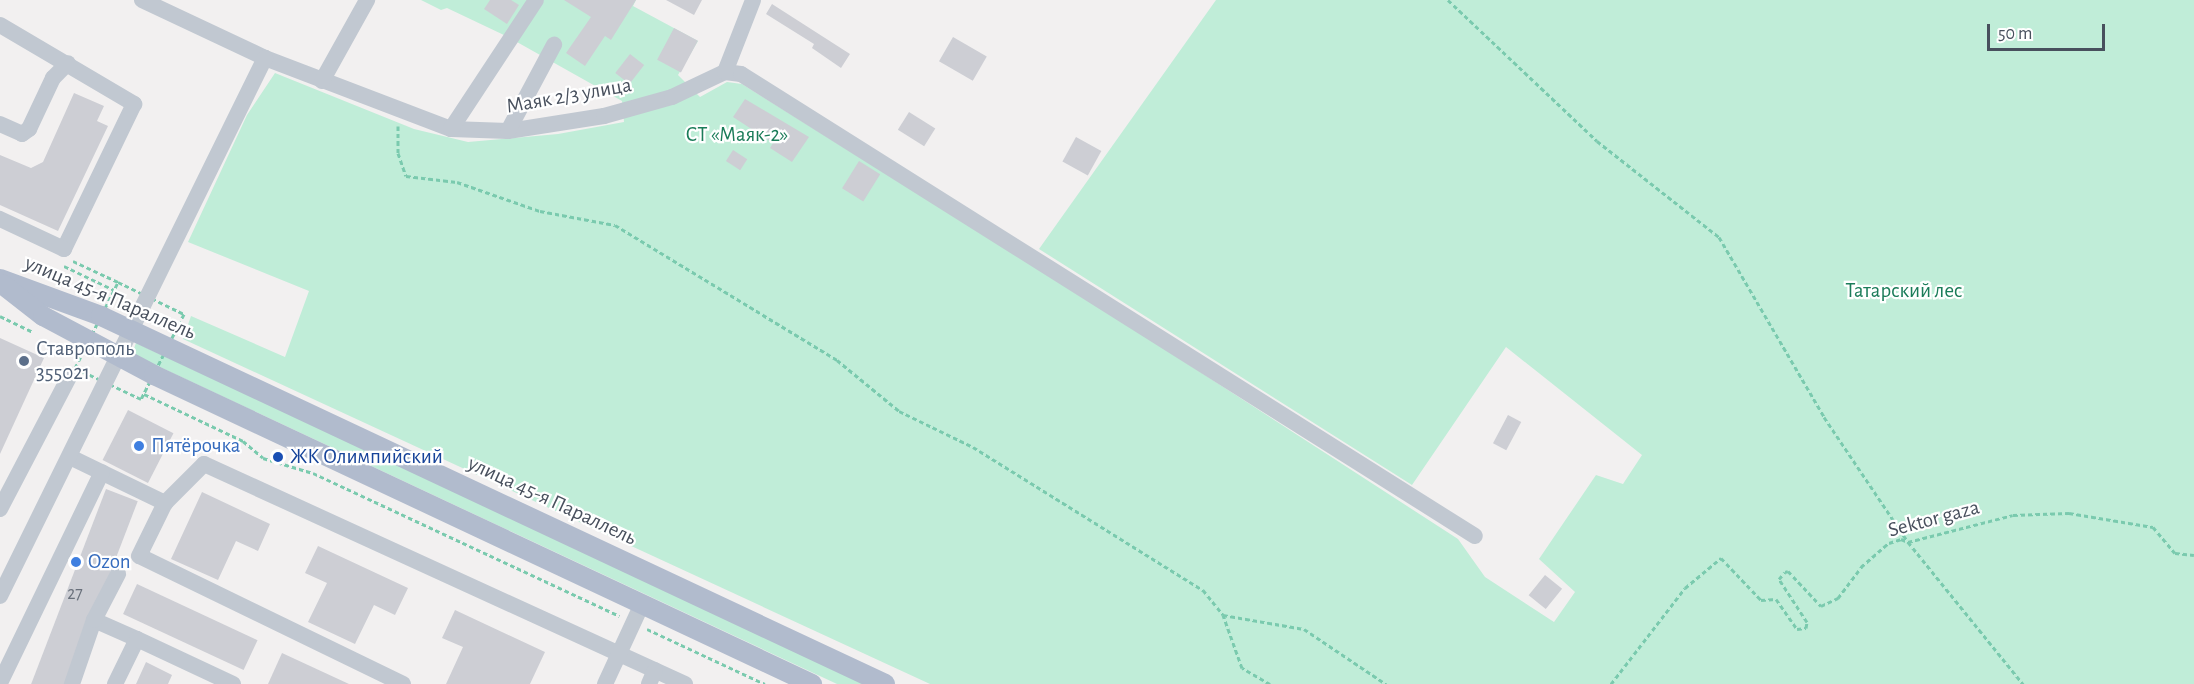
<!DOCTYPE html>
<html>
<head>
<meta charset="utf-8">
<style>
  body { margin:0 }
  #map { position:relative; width:2194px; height:684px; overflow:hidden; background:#f2f0f0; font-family:"Alegreya Sans",sans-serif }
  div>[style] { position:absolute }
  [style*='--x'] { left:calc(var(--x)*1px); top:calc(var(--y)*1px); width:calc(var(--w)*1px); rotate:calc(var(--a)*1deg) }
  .green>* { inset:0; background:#c0edd8 }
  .building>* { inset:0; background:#cdced4; transform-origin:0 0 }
  .path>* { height:3px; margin-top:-1.5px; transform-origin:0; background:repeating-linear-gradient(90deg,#7acaae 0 4.5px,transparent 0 7.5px) }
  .minor>* { height:16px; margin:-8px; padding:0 8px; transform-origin:8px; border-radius:8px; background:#c1c8d1 }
  .major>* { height:20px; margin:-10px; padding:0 10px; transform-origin:10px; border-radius:10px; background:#b1bbcd }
  .dots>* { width:16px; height:16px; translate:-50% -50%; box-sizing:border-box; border:3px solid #fff; border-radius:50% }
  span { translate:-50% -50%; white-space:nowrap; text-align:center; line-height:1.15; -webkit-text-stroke:4.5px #fff; paint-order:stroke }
  .number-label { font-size:18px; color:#69707b }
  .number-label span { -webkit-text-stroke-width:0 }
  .street-label { font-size:21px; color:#48505d }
  .park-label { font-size:21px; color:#1b7c59 }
  .service-label { font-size:21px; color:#4e5e75 }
  .left { translate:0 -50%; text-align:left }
  .shop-label { font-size:21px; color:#366cbe }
  .transit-label { font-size:21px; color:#164399 }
  .scale { position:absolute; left:1987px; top:24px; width:118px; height:27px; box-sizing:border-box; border:3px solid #48505d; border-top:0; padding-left:8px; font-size:18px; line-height:21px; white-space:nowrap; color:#48505d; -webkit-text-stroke:4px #fff; paint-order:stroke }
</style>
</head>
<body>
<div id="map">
  <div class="green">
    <i style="clip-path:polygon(421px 0,636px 0,633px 6px,698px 41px,678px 75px,700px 97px,727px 82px,742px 84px,1109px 313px,1458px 539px,1485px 577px,1554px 622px,1575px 592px,1539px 559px,1596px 475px,1623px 484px,1642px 455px,1506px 347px,1412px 485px,1039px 249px,1216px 0,2194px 0,2194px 684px,930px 684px,183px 339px,191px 316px,285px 357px,309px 291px,188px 242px,247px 115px,275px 73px,414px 129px,468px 142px,558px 134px,624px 122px,622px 101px,506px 36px,447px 8px,441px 10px)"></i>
    <i style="clip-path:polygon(136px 343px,870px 684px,837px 684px,132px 354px)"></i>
  </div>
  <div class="building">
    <i style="clip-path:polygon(490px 0,511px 0,519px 5px,507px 24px,484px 9px)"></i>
    <i style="clip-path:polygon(564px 0,636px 0,611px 40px,605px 36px,585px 66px,566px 53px,591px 17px)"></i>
    <i style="clip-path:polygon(666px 0,702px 0,694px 15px)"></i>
    <i style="clip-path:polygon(772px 4px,850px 54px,841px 68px,812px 48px,814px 44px,766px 14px)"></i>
    <i style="left:674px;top:28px;width:27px;height:36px;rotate:28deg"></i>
    <i style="left:953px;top:37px;width:39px;height:28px;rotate:30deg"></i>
    <i style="left:630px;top:54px;width:18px;height:24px;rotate:38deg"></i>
    <i style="clip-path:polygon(74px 93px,104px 106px,97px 121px,108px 126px,58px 231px,0 205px,0 155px,31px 168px,43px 162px)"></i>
    <i style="clip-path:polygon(745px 99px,809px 137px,792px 162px,770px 148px,773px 143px,733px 117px)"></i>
    <i style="left:909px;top:112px;width:31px;height:21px;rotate:32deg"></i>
    <i style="left:1076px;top:137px;width:29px;height:28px;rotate:29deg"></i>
    <i style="left:733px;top:150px;width:17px;height:13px;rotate:33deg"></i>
    <i style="left:859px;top:161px;width:25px;height:32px;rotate:32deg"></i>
    <i style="clip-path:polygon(0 338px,44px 358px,0 454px)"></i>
    <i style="left:128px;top:410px;width:51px;height:56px;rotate:27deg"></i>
    <i style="left:1508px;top:415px;width:15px;height:32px;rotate:28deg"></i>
    <i style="left:106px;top:489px;width:34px;height:216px;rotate:21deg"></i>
    <i style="clip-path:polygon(202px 492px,270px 524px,258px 551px,236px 541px,218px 580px,171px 559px)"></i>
    <i style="clip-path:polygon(318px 546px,408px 588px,395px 615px,374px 605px,355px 644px,308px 622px,327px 583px,305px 573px)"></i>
    <i style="left:1545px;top:575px;width:22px;height:26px;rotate:39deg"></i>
    <i style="left:137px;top:584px;width:133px;height:33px;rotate:25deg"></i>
    <i style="clip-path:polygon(455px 610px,545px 652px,530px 684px,446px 684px,463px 647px,442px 638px)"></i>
    <i style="clip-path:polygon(282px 653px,349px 684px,268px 684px)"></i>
    <i style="clip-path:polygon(146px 662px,172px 675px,168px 684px,136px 684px)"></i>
  </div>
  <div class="path">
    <i style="--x:1448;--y:0;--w:205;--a:43.4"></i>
    <i style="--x:1597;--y:141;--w:155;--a:38.2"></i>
    <i style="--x:1719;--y:237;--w:208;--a:59.7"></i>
    <i style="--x:1824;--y:417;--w:151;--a:56.1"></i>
    <i style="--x:1908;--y:542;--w:183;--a:51"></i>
    <i style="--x:398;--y:126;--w:27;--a:90"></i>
    <i style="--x:398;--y:153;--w:24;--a:71"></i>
    <i style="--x:406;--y:176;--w:51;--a:6.7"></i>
    <i style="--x:457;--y:182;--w:88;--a:19.3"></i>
    <i style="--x:540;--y:211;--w:76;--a:10.6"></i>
    <i style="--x:615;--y:225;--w:260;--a:31.3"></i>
    <i style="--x:837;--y:360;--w:80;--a:39.4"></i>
    <i style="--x:899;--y:411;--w:82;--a:25.9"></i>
    <i style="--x:973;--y:447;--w:271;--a:31.9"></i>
    <i style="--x:1203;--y:590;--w:32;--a:51"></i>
    <i style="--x:73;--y:261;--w:50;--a:25"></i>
    <i style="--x:64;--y:266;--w:55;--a:25.6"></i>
    <i style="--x:118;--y:282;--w:73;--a:25.9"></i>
    <i style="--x:184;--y:314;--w:95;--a:116.8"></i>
    <i style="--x:141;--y:399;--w:73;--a:-154.8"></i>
    <i style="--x:75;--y:368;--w:96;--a:-63.4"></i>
    <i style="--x:0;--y:316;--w:37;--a:26"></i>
    <i style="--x:144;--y:394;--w:110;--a:25.4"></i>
    <i style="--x:243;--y:441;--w:26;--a:40"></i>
    <i style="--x:263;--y:458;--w:52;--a:16.7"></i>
    <i style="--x:313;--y:473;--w:338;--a:25"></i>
    <i style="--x:647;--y:629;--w:130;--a:25"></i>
    <i style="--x:1270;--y:684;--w:32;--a:-150"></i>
    <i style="--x:1242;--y:668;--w:56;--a:-109.7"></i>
    <i style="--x:1223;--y:615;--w:82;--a:9.8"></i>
    <i style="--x:1304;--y:629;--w:99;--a:33.9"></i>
    <i style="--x:1611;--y:684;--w:121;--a:-52.4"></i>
    <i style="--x:1685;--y:588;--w:47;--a:-39.8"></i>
    <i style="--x:1721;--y:558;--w:58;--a:46.4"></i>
    <i style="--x:1761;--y:600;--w:15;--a:-4"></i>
    <i style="--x:1776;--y:599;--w:37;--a:55"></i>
    <i style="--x:1797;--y:629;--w:9;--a:-6"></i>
    <i style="--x:1806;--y:628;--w:6;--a:-81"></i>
    <i style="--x:1807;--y:622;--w:51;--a:-123.1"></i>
    <i style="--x:1779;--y:579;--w:9;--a:-49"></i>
    <i style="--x:1785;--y:572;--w:3;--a:-18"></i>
    <i style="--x:1788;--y:571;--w:48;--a:46.7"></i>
    <i style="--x:1821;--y:606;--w:19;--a:-25"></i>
    <i style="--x:1838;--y:598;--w:39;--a:-53"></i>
    <i style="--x:1861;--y:567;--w:37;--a:-41"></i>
    <i style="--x:1889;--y:543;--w:13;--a:-18"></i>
    <i style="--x:1901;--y:539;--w:8;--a:23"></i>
    <i style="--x:1908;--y:542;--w:108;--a:-14.4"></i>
    <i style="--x:2013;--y:515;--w:56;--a:-2"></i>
    <i style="--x:2069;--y:513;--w:85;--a:9.5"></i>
    <i style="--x:2153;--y:527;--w:34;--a:50"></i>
    <i style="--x:2175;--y:553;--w:19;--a:6"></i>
  </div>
  <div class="minor">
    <i style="--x:142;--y:0;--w:136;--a:25.2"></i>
    <i style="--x:265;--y:58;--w:199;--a:20.9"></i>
    <i style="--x:451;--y:129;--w:57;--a:2"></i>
    <i style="--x:508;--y:131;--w:97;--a:-8.9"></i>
    <i style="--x:604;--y:116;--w:71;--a:-15.6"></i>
    <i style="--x:672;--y:97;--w:59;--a:-25.3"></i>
    <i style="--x:0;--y:25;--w:156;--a:30.5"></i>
    <i style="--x:134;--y:104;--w:161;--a:115.8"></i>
    <i style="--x:64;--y:249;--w:71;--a:-154.9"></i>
    <i style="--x:725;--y:72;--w:16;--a:7"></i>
    <i style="--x:741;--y:74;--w:867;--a:32.19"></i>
    <i style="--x:725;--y:72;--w:77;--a:-68.7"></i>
    <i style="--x:322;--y:81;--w:93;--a:-60.9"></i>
    <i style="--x:0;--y:124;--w:24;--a:24"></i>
    <i style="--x:22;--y:134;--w:9;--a:-36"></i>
    <i style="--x:29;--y:129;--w:56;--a:-64.8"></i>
    <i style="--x:53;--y:78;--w:21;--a:-45"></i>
    <i style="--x:451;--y:129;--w:154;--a:-56.6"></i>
    <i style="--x:508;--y:131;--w:98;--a:-61.9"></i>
    <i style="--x:70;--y:457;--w:106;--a:25.8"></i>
    <i style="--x:0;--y:509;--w:151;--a:-62.4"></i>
    <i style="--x:0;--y:596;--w:600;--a:-63.78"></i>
    <i style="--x:94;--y:620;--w:47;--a:23.8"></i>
    <i style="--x:0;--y:683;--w:234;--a:-64.2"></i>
    <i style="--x:72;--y:684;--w:68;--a:-71"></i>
    <i style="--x:94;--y:620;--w:52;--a:-62.4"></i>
    <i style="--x:115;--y:684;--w:50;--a:-63.9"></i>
    <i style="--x:137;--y:639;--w:106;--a:25.1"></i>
    <i style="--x:403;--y:684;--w:293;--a:-154.1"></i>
    <i style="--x:139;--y:556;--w:59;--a:-63.9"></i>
    <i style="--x:165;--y:503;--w:55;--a:-45"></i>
    <i style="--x:204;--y:464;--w:529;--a:24.58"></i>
    <i style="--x:605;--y:684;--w:88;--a:-65.2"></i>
    <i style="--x:649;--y:684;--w:15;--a:-67"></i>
  </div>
  <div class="major">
    <i style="--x:0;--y:279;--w:108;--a:20.1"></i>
    <i style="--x:101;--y:316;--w:866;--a:25.14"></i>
    <i style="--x:2;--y:284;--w:52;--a:38"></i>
    <i style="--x:43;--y:316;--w:126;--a:28"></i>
    <i style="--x:154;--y:375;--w:727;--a:25.15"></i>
  </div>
  <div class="dots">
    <i style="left:24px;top:361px;background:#5c6f8a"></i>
    <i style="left:139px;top:446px;background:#3f7fe0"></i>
    <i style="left:278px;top:457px;background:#1a4fb4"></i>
    <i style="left:76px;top:562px;background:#3f7fe0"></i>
  </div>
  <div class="number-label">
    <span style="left:75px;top:594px">27</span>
  </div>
  <div class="street-label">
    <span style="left:569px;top:96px;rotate:-10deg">Маяк 2/3 улица</span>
    <span style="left:110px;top:298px;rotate:23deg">улица 45-я Параллель</span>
    <span style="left:552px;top:501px;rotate:25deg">улица 45-я Параллель</span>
    <span style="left:1934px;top:519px;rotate:-15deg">Sektor gaza</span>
  </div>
  <div class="park-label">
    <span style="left:737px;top:135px">СТ «Маяк-2»</span>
    <span style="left:1904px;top:291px">Татарский лес</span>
  </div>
  <div class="service-label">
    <span class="left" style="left:36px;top:361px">Ставрополь<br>355021</span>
  </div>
  <div class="shop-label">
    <span class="left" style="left:151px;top:446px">Пятёрочка</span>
    <span class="left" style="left:88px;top:562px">Ozon</span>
  </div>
  <div class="transit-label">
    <span class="left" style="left:290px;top:457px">ЖК Олимпийский</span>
  </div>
  <div class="scale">50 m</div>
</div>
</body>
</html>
